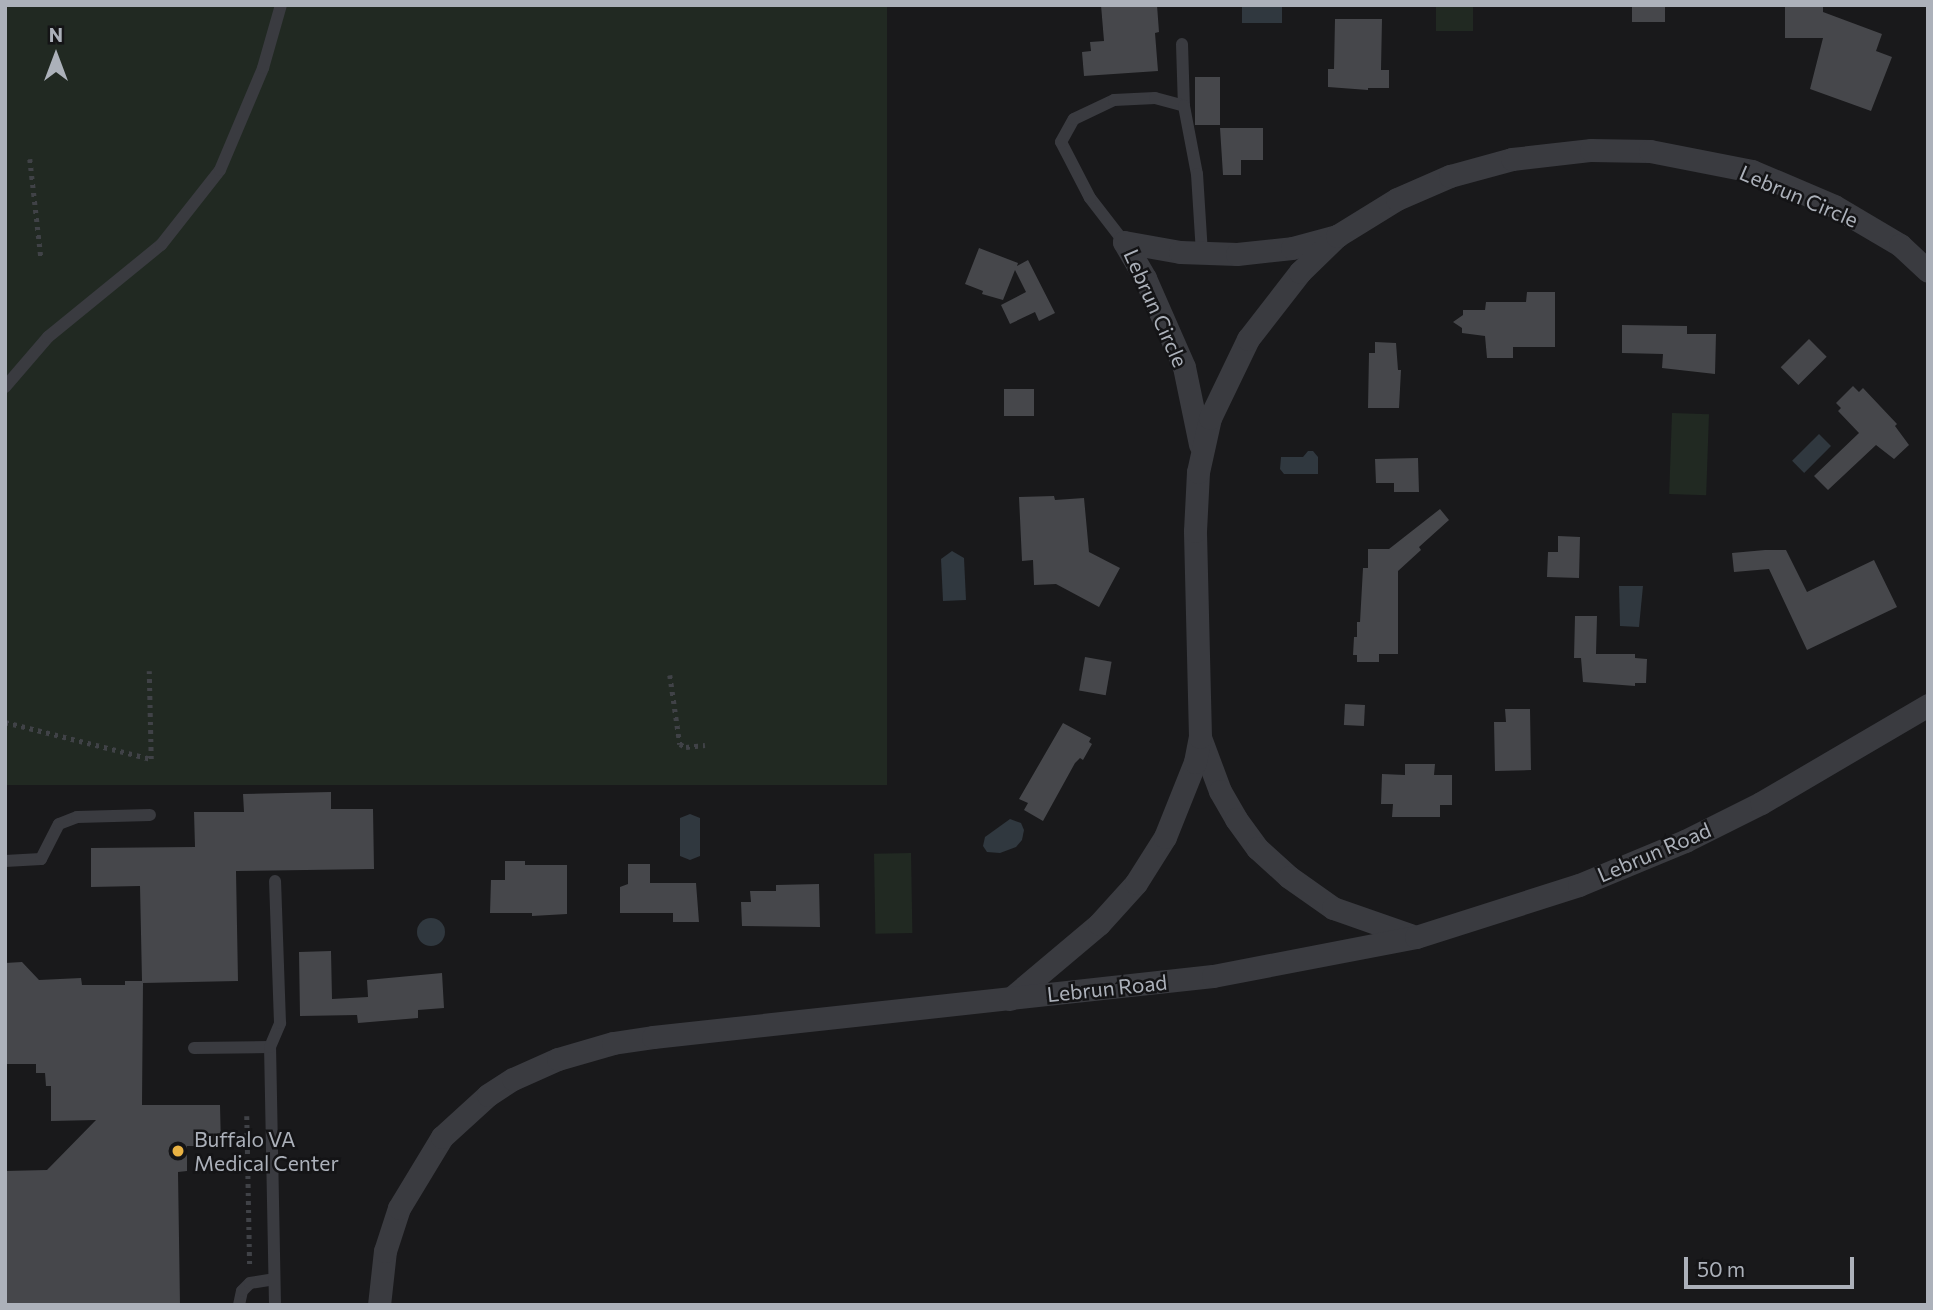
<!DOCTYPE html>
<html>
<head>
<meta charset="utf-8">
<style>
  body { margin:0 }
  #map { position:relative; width:1933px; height:1310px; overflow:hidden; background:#19191b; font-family:Commissioner,sans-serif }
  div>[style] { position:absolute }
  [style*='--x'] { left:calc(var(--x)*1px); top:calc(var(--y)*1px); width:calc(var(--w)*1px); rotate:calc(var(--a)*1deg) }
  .green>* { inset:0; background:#212922; transform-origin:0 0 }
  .water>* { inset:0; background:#30383f; transform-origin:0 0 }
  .round { border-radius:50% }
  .building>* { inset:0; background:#46474b; transform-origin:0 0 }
  .path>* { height:4.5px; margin-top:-2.25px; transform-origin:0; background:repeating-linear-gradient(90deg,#404247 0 3.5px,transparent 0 8.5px) }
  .lane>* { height:12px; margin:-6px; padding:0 6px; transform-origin:6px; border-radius:6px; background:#3a3b40 }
  .street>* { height:23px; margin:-11.5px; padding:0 11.5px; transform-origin:11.5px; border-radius:11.5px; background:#3a3b40 }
  .dots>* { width:19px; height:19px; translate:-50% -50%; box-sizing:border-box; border:4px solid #141416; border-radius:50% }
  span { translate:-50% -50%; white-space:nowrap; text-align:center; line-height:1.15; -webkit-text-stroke:5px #141416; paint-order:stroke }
  .street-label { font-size:21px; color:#acb1ba }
  .poi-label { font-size:21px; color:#acb1ba }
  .left { translate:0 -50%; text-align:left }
  .frame { position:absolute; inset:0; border:7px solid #acb1ba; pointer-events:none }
  .north { position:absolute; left:21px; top:21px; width:70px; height:70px; -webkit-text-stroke:5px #141416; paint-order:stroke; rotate:0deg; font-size:19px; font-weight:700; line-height:28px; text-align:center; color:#acb1ba }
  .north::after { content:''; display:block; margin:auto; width:24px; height:32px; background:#acb1ba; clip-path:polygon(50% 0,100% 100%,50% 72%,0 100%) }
  .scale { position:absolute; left:1684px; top:1257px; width:170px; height:32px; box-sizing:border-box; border:4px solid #acb1ba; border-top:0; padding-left:9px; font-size:21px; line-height:24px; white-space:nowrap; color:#acb1ba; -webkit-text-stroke:5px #141416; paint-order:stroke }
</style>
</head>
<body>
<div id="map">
  <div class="green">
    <i style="left:5px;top:5px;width:882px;height:780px"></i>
    <i style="left:1436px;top:5px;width:37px;height:26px"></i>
    <i style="left:1672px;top:413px;width:37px;height:81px;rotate:2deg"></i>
    <i style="left:911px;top:853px;width:80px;height:37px;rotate:89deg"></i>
  </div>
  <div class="water">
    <i style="left:1242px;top:5px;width:40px;height:18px"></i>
    <i style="left:1819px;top:434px;width:17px;height:38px;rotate:45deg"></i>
    <i style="clip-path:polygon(1308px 451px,1313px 451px,1318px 457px,1318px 474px,1284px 474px,1280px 469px,1281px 457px,1303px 457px)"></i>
    <i style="clip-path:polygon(952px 551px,964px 558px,966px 600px,943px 601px,941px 559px)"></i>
    <i style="clip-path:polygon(1619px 586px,1643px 586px,1639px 627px,1620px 626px)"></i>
    <i style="clip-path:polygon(690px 814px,700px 818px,700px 856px,690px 860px,680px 856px,680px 818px)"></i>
    <i style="clip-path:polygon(1010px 819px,1021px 823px,1024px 830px,1022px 840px,1016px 847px,1000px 853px,987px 852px,983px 846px,985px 837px)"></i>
    <i class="round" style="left:417px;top:918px;width:28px;height:28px"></i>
  </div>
  <div class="building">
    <i style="clip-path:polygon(1101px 5px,1157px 5px,1159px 32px,1155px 33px,1158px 71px,1084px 76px,1082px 52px,1091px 51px,1090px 42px,1104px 41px)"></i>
    <i style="left:1632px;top:5px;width:33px;height:17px"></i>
    <i style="clip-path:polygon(1785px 5px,1823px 5px,1823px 12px,1882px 34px,1876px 51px,1892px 57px,1871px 111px,1810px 89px,1823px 38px,1785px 38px)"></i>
    <i style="clip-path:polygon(1335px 19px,1382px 19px,1381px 70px,1389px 70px,1389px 88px,1368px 88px,1368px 90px,1328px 87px,1328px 69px,1334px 69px)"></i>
    <i style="left:1195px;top:77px;width:25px;height:48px"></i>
    <i style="clip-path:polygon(1220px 128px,1263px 128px,1263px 160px,1241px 160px,1241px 175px,1223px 175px)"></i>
    <i style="clip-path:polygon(979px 248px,1018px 263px,1017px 266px,1028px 260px,1055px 313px,1039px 321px,1035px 312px,1010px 324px,1001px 305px,1026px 292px,1015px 270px,1003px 300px,982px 294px,983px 291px,965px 284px)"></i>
    <i style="clip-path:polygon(1527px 292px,1555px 292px,1555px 347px,1513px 347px,1513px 358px,1487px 358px,1485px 336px,1462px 333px,1462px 328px,1453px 322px,1463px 315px,1463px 310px,1485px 310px,1486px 302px,1526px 302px)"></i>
    <i style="clip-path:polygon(1622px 325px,1687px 326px,1687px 334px,1716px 334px,1715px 374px,1662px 368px,1663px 354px,1622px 353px)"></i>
    <i style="left:1809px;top:339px;width:25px;height:40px;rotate:45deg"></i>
    <i style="clip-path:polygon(1375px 342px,1396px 343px,1398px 370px,1401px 370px,1399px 408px,1368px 408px,1369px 353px,1375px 353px)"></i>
    <i style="clip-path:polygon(1853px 386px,1859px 392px,1863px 388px,1897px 424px,1895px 426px,1909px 445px,1894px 459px,1876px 445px,1828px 490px,1814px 476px,1859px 433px,1838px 411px,1841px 408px,1836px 403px)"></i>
    <i style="left:1004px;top:389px;width:30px;height:27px"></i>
    <i style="clip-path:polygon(1418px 458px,1419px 492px,1394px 492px,1394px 483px,1376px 483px,1375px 459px)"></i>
    <i style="clip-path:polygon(1054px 496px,1055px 500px,1084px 498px,1089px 552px,1120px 568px,1099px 607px,1056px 584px,1034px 585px,1033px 560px,1022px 561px,1019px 497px)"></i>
    <i style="clip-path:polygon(1440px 509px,1449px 520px,1419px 547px,1421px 550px,1398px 571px,1398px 654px,1379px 654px,1379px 662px,1357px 662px,1357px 655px,1353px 655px,1354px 637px,1357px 637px,1357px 622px,1360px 622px,1363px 568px,1368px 568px,1368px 549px,1389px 549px)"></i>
    <i style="clip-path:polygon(1558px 536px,1580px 537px,1579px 578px,1547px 577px,1548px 552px,1558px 552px)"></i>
    <i style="clip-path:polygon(1765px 550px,1786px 550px,1807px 592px,1874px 560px,1897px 607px,1807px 650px,1769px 569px,1734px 572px,1732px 553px)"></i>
    <i style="clip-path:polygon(1575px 616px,1597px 616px,1596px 654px,1635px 654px,1635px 658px,1647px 659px,1646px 683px,1635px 683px,1635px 686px,1583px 682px,1581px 658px,1574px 658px)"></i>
    <i style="left:1085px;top:657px;width:27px;height:34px;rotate:10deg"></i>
    <i style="left:1345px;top:704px;width:20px;height:21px;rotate:3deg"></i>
    <i style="clip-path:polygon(1505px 709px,1530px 709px,1531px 770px,1495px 771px,1494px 722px,1506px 722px)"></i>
    <i style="clip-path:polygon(1063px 723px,1091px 738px,1089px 742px,1092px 744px,1083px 760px,1080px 758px,1075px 763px,1043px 821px,1024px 810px,1028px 803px,1019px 799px)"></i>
    <i style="clip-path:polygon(1405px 764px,1435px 764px,1434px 775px,1452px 775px,1452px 805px,1440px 805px,1440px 817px,1392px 817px,1393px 804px,1381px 804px,1382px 774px,1405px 775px)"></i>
    <i style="clip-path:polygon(331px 792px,331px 809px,373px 809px,374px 869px,236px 871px,238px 981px,143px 983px,142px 1105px,220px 1105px,221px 1146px,187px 1146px,187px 1171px,178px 1172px,180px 1305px,5px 1305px,5px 1171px,47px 1170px,96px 1120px,51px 1121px,51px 1086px,46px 1086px,45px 1073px,36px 1073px,36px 1064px,5px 1064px,5px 963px,22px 962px,39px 980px,81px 978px,82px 985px,125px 985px,125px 981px,142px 981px,140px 886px,91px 887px,91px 848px,195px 847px,194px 812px,244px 812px,243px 794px)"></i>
    <i style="clip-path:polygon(505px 861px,525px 861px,525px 865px,567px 865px,567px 914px,532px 916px,532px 913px,490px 913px,491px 880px,505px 880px)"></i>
    <i style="clip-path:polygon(628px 864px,650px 864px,650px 883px,696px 883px,699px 922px,673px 922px,673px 913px,620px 913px,620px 887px,628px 884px)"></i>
    <i style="clip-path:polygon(819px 884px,820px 927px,742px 926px,741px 902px,751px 902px,750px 891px,776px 891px,776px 885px)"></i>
    <i style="clip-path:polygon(331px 951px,332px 999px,368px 997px,367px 980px,442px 973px,444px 1008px,418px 1010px,418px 1018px,358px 1023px,357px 1015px,300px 1016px,299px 952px)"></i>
  </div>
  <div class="path">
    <i style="--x:30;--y:159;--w:99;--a:83.6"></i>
    <i style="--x:670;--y:675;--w:70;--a:81.8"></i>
    <i style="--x:680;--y:744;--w:7;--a:27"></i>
    <i style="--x:686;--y:747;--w:19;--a:-6"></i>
    <i style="--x:5;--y:722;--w:151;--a:14.2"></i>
    <i style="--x:151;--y:759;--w:88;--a:-91.3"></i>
    <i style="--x:247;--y:1116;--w:152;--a:88.9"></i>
  </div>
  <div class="lane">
    <i style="--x:1182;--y:44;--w:62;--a:88.2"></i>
    <i style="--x:1124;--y:242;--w:56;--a:-127.7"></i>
    <i style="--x:1090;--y:198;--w:63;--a:-117.4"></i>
    <i style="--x:1061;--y:142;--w:26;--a:-61"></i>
    <i style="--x:1074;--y:119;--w:44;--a:-25.4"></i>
    <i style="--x:1114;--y:100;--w:41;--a:-2.8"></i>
    <i style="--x:1155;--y:98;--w:30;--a:15"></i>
    <i style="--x:1184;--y:106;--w:69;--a:79.2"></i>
    <i style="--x:1197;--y:174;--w:80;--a:86.4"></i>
    <i style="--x:5;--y:387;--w:66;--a:-49.3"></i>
    <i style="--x:48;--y:337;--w:146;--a:-39.2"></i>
    <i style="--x:161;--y:245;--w:95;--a:-51.8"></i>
    <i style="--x:220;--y:170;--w:111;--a:-67.1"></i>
    <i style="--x:263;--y:68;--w:66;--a:-74.1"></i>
    <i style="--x:5;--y:861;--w:36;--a:-3"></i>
    <i style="--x:41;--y:859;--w:39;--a:-63"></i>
    <i style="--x:59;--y:824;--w:19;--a:-21"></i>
    <i style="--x:77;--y:817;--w:73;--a:-1.6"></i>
    <i style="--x:194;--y:1048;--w:76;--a:-0.8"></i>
    <i style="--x:239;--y:1305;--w:14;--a:-78"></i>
    <i style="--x:242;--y:1291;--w:11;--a:-45"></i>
    <i style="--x:250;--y:1283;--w:24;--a:-9"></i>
    <i style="--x:275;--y:1305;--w:258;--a:-91.1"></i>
    <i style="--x:270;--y:1047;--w:26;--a:-67"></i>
    <i style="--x:280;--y:1023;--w:142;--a:-92"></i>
  </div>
  <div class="street">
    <i style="--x:1124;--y:242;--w:42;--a:59.7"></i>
    <i style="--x:1145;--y:278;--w:97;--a:66.3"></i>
    <i style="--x:1184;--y:367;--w:79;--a:78.3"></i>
    <i style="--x:1124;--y:242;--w:57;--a:10.1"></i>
    <i style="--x:1180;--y:252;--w:57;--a:2"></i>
    <i style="--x:1237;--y:254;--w:55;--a:-6.2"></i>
    <i style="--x:1292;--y:248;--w:47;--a:-14.9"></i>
    <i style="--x:1201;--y:740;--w:54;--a:69.6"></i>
    <i style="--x:1220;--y:791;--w:32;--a:60"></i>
    <i style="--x:1236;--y:819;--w:36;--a:54"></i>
    <i style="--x:1257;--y:848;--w:43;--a:42.2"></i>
    <i style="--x:1289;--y:877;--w:54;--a:35.2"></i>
    <i style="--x:1333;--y:908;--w:82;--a:19.3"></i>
    <i style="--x:1010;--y:999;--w:116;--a:-40.1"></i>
    <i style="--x:1099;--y:924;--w:55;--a:-47.9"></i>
    <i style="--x:1136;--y:883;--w:54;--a:-57.8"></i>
    <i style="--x:1165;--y:837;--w:81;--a:-68.2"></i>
    <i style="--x:1195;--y:762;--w:25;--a:-79"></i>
    <i style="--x:1200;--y:737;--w:206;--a:-91.4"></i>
    <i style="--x:1195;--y:531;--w:59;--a:-87.1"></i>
    <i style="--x:1198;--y:472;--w:55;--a:-77.5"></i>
    <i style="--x:1210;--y:418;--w:88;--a:-64.3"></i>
    <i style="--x:1248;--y:339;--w:85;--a:-52.2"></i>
    <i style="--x:1300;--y:272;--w:52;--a:-44.2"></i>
    <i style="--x:1337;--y:236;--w:70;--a:-31.7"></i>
    <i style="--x:1397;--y:199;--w:58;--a:-23.5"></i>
    <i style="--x:1450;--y:176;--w:64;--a:-15.3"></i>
    <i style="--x:1512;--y:159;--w:80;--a:-6.5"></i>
    <i style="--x:1591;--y:150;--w:59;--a:1"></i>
    <i style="--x:1650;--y:151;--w:104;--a:11.1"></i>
    <i style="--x:1752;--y:171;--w:89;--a:23.1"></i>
    <i style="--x:1834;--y:206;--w:77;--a:30.6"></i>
    <i style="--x:1900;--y:245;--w:38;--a:43"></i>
    <i style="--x:379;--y:1305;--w:54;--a:-83.7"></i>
    <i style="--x:385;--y:1251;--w:45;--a:-72"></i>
    <i style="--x:399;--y:1208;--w:83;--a:-58.8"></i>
    <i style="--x:442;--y:1137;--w:62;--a:-42.4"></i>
    <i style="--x:488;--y:1095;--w:30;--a:-33"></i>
    <i style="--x:513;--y:1079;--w:49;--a:-24"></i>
    <i style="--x:558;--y:1059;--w:57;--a:-16.2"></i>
    <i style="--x:613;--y:1043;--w:40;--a:-8.5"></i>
    <i style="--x:653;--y:1037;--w:563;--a:-6.22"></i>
    <i style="--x:1213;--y:976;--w:207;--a:-10.9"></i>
    <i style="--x:1416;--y:937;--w:171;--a:-17.7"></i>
    <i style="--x:1579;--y:885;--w:115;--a:-22.5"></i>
    <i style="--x:1685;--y:841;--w:85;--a:-26.6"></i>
    <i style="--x:1761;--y:803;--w:194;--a:-30.4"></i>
  </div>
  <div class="dots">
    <i style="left:178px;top:1151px;background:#e9b243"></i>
  </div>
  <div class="street-label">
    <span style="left:1799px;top:196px;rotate:23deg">Lebrun Circle</span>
    <span style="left:1156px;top:308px;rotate:66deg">Lebrun Circle</span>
    <span style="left:1654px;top:852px;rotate:-23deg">Lebrun Road</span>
    <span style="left:1107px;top:988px;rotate:-6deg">Lebrun Road</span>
  </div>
  <div class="poi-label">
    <span class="left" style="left:194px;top:1151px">Buffalo VA<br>Medical Center</span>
  </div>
  <div class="frame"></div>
  <div class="north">N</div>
  <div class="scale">50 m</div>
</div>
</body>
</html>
